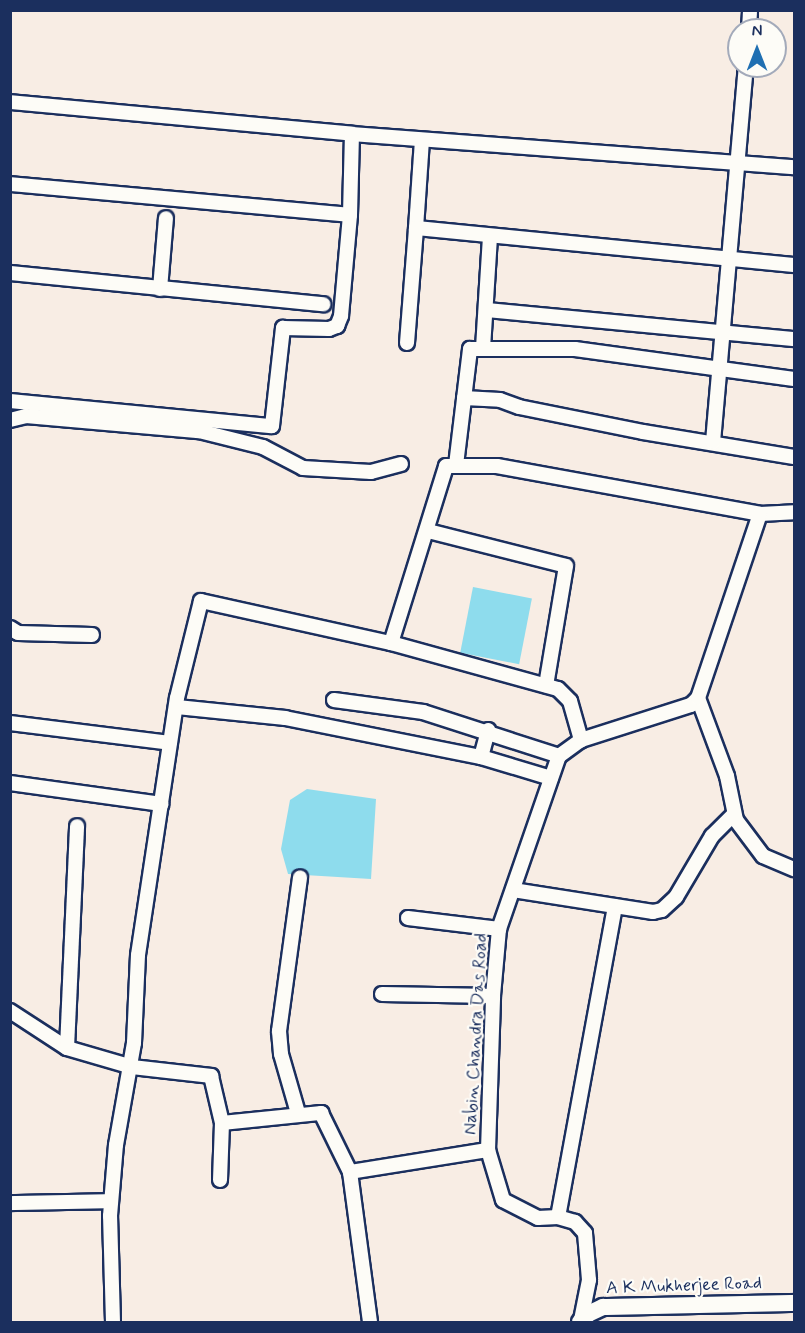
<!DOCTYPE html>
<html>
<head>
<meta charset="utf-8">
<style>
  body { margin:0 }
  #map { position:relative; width:805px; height:1333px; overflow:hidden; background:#f8ede4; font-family:Mynerve,sans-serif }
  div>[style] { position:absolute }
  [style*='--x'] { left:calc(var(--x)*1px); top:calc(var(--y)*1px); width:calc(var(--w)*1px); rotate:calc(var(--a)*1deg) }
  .water>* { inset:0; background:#8edced; transform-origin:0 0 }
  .roads { filter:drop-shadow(2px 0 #1b2f5e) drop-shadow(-2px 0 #1b2f5e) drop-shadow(0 2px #1b2f5e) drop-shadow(0 -2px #1b2f5e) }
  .minor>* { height:14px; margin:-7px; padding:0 7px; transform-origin:7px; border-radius:7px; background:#fdfcf7 }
  .tertiary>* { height:16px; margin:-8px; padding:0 8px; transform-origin:8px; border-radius:8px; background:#fdfcf7 }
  span { translate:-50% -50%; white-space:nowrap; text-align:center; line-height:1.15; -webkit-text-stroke:4.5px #fdfcf7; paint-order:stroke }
  .street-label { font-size:18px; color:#1b2f5e }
  .frame { position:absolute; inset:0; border:12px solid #1b2f5e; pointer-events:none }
  .north { position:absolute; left:727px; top:18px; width:60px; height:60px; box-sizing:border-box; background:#fdfcf7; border:2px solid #a3aaba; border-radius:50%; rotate:0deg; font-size:16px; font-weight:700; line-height:24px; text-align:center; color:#1b2f5e }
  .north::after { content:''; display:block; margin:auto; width:21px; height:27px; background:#1f6fb2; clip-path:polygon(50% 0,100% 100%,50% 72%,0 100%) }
</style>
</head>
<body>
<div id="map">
  <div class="water">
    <i style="left:473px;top:587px;width:60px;height:67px;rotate:11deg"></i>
    <i style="clip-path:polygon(307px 789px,376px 799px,371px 879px,288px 874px,281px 849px,290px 800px)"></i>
  </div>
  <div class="roads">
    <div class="minor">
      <i style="--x:749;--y:30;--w:20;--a:-87"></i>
      <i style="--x:10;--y:102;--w:343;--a:5.3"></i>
      <i style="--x:352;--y:134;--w:443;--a:4.3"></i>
      <i style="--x:422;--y:140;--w:88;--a:93.9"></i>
      <i style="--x:416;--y:228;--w:380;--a:5.6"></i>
      <i style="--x:10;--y:184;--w:341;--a:5.2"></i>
      <i style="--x:10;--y:273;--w:315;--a:5.7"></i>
      <i style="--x:160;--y:289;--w:71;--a:-85.2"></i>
      <i style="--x:486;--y:310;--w:309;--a:5.4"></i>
      <i style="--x:407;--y:343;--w:115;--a:-85.5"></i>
      <i style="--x:483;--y:348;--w:111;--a:-86.4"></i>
      <i style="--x:464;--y:398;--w:36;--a:3"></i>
      <i style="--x:500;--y:400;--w:20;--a:20"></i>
      <i style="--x:519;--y:407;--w:126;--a:11.4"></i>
      <i style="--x:643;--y:432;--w:153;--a:9.4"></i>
      <i style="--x:10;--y:401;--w:263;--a:5.5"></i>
      <i style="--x:272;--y:426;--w:99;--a:-83.6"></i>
      <i style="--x:283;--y:328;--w:46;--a:1.2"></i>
      <i style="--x:329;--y:329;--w:9;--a:-21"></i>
      <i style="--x:337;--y:326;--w:11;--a:-68"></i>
      <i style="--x:341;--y:316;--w:101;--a:-84.9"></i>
      <i style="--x:350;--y:215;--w:81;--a:-88.6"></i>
      <i style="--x:10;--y:420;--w:16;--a:-14"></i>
      <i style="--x:26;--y:416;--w:174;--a:5"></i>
      <i style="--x:199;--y:431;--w:66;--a:14"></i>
      <i style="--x:263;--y:447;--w:45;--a:27.7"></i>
      <i style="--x:303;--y:468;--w:68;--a:3.4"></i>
      <i style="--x:371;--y:472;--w:31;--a:-15"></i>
      <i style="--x:713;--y:442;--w:377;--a:-85"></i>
      <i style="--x:456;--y:465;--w:117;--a:-83.1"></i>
      <i style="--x:470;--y:349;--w:105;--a:0"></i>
      <i style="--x:575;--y:349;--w:221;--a:7.8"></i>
      <i style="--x:428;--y:531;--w:142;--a:14.2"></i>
      <i style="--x:566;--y:566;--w:121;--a:99.5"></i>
      <i style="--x:10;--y:628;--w:9;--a:32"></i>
      <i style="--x:18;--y:633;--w:74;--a:1.5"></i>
      <i style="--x:391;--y:643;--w:185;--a:-72.7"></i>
      <i style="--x:446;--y:466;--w:51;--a:0"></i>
      <i style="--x:497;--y:466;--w:267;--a:10.3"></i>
      <i style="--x:760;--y:514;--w:34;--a:-3"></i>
      <i style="--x:698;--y:698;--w:83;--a:69.6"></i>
      <i style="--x:727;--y:776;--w:45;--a:78.4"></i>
      <i style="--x:736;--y:820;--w:45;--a:53.1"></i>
      <i style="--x:763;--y:856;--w:34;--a:23"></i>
      <i style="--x:334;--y:700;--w:90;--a:7.7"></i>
      <i style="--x:423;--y:712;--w:143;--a:17.9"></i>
      <i style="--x:177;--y:707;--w:109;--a:5.8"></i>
      <i style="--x:285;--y:718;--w:200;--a:11.3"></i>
      <i style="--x:481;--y:757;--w:73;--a:16.7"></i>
      <i style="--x:10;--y:723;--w:161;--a:7.1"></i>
      <i style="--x:481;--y:757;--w:28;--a:-75"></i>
      <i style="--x:10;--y:783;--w:153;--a:7.9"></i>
      <i style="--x:513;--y:890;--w:142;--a:8.9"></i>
      <i style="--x:653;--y:912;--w:9;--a:-13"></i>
      <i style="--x:662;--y:910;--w:19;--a:-43"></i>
      <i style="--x:676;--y:897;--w:71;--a:-59.5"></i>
      <i style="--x:712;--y:836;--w:31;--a:-45"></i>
      <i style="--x:408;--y:918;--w:92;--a:6.9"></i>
      <i style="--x:382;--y:994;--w:111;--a:1"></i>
      <i style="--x:10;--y:1011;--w:68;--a:33"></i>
      <i style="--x:67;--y:1048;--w:68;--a:16.3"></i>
      <i style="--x:132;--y:1067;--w:80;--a:6.5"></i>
      <i style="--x:211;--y:1076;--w:48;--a:76.8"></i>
      <i style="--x:222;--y:1123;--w:57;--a:92"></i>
      <i style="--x:67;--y:1048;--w:222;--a:-87.4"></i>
      <i style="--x:298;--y:1113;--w:61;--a:-106.1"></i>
      <i style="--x:281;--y:1054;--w:23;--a:-95"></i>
      <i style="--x:279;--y:1031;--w:155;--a:-82.2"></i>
      <i style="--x:222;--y:1123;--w:100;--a:-5.8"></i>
      <i style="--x:321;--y:1113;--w:66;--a:63.8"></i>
      <i style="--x:350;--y:1172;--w:151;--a:82.4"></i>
      <i style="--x:350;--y:1172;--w:140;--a:-9.1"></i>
      <i style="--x:10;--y:1203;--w:101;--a:-1.1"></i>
      <i style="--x:558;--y:1217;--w:316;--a:-79.6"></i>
      <i style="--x:581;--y:1320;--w:41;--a:-78.7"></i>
      <i style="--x:589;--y:1280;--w:47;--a:-94.9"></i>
      <i style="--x:585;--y:1233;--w:15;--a:-132"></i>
      <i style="--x:575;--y:1222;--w:18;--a:-164"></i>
      <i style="--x:558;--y:1217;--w:20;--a:177"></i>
      <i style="--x:538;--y:1218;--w:39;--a:-153"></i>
      <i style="--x:503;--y:1200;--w:52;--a:-106.7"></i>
      <i style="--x:488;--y:1150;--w:154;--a:-88.1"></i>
      <i style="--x:493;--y:996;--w:67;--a:-84.9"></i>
      <i style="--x:499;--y:929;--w:183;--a:-70.9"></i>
      <i style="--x:559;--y:756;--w:27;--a:-36"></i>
      <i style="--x:581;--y:740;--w:115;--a:-17.7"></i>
      <i style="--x:691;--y:705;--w:10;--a:-45"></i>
      <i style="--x:698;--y:698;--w:194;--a:-71.4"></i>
      <i style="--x:113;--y:1322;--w:106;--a:-91.6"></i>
      <i style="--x:110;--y:1216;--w:71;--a:-85.2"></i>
      <i style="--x:116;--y:1145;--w:104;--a:-80"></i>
      <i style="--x:134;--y:1043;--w:88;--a:-87.4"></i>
      <i style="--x:138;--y:955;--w:260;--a:-81.4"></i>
      <i style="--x:177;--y:698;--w:100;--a:-76.1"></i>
      <i style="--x:201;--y:601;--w:195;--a:12.5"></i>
      <i style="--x:391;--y:643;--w:173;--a:15.4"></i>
      <i style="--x:558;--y:689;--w:17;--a:45"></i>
      <i style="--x:570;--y:701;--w:41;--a:74.2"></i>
    </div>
    <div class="tertiary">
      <i style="--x:580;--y:1322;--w:11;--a:-45"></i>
      <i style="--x:588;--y:1314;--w:17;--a:-25"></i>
      <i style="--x:603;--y:1307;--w:191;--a:-1.2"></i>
    </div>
  </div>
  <div class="street-label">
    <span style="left:476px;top:1034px;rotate:-87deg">Nabin Chandra Das Road</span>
    <span style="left:684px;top:1286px;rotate:-2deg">A K Mukherjee Road</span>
  </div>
  <div class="frame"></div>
  <div class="north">N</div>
</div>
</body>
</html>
